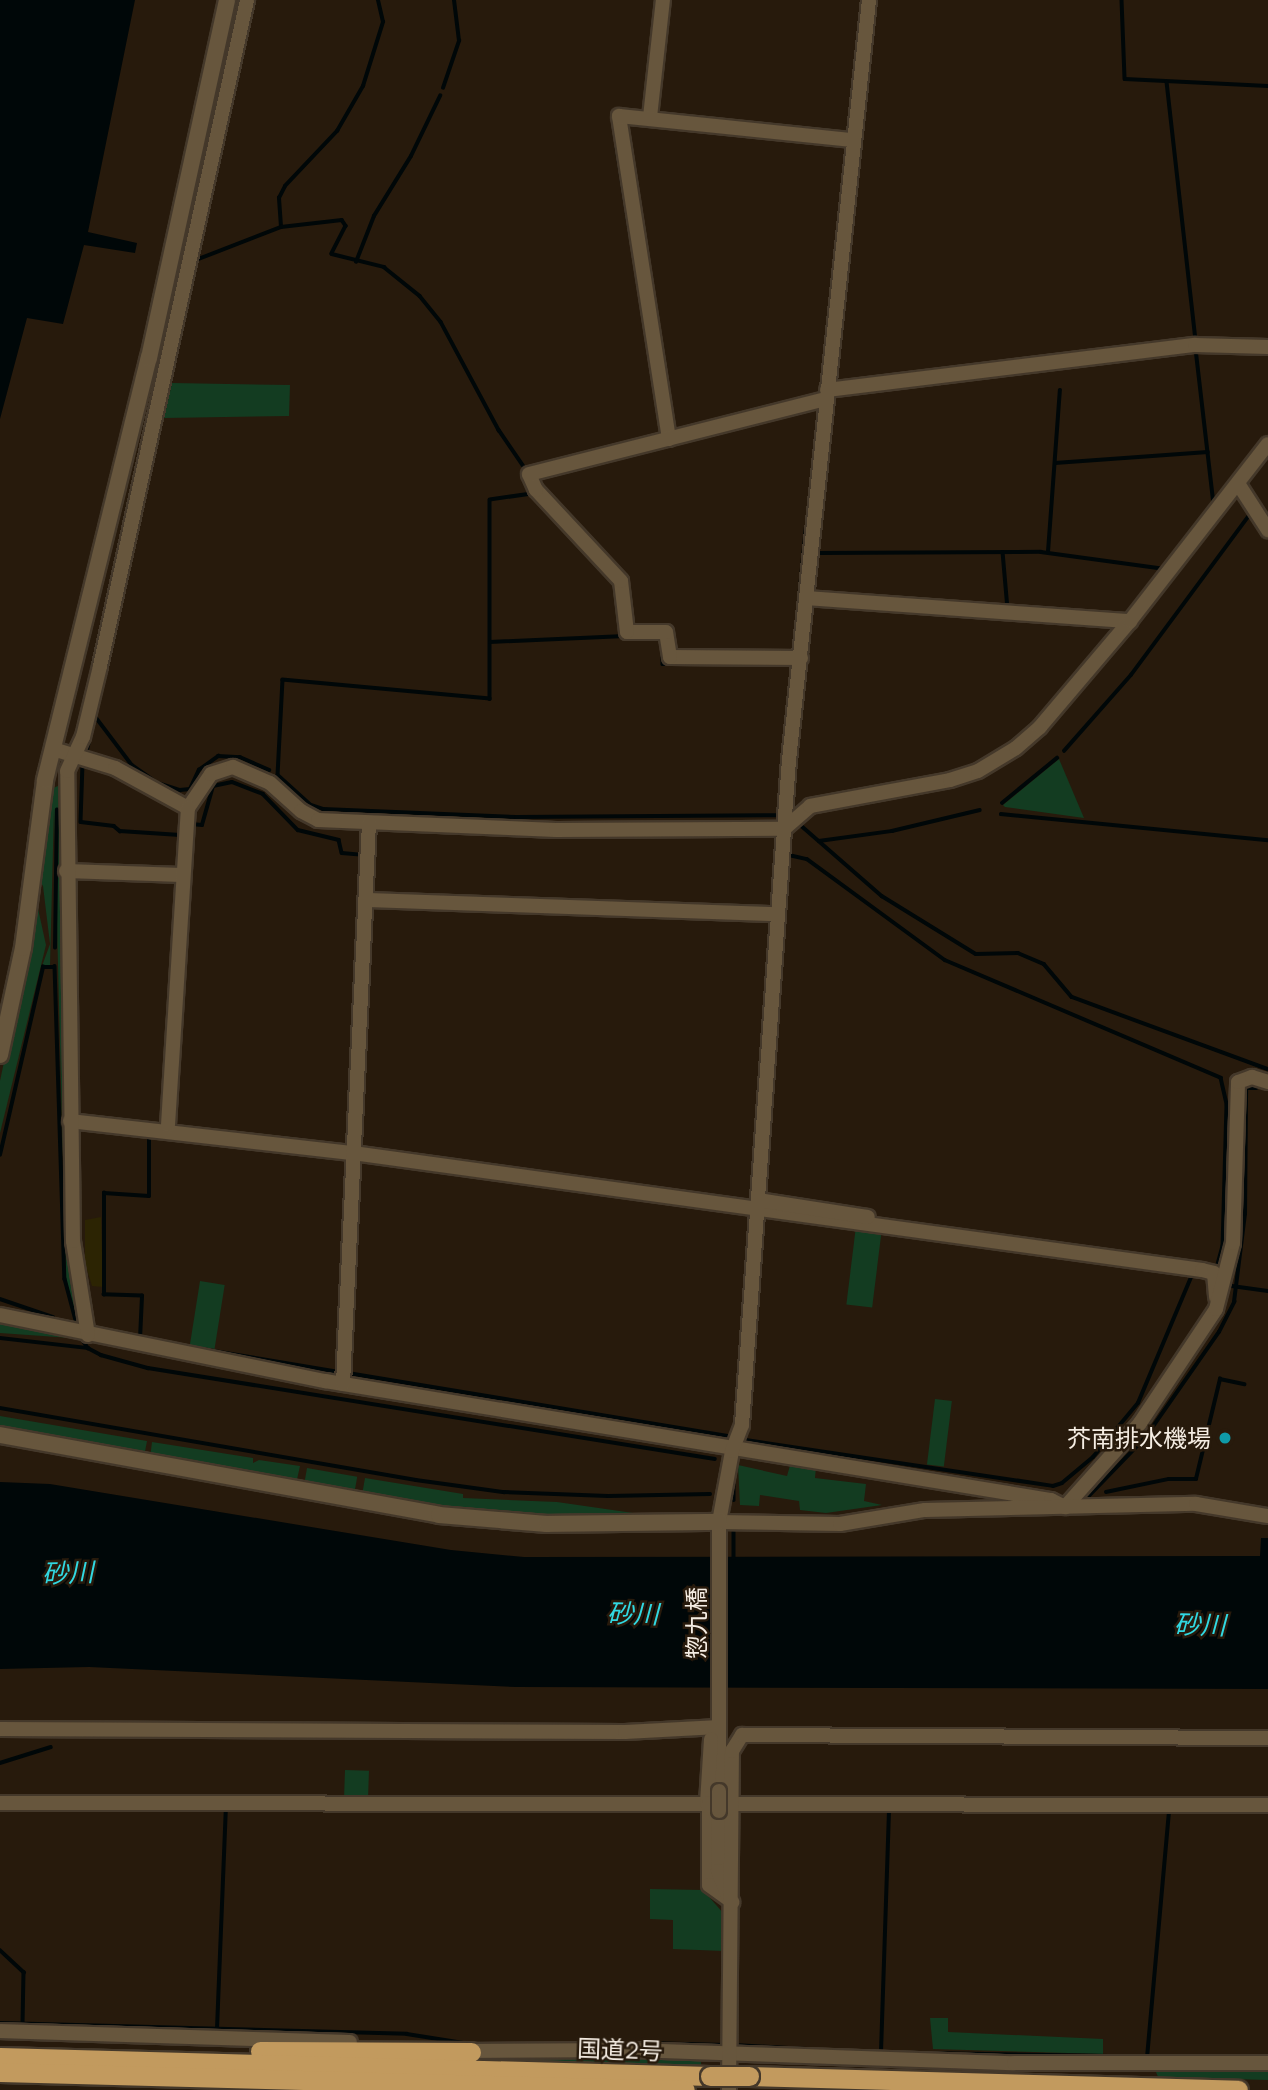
<!DOCTYPE html>
<html>
<head>
<meta charset="utf-8">
<style>
  body { margin:0 }
  #map { position:relative; width:1268px; height:2090px; overflow:hidden; background:#271a0c; font-family:Manrope,"Noto Sans JP",sans-serif }
  div>[style] { position:absolute }
  [style*='--x'] { left:calc(var(--x)*1px); top:calc(var(--y)*1px); width:calc(var(--w)*1px); rotate:calc(var(--a)*1deg) }
  .green>* { inset:0; background:#133c21; transform-origin:0 0 }
  .sand>* { inset:0; background:#2c2403 }
  .water>* { inset:0; background:#000708 }
  .stream>* { height:3.5px; margin:-1.75px; padding:0 1.75px; transform-origin:1.75px; border-radius:1.75px; background:#000708 }
  .roads { filter:drop-shadow(2px 0 #44382a) drop-shadow(-2px 0 #44382a) drop-shadow(0 2px #44382a) drop-shadow(0 -2px #44382a) }
  .minor>* { height:14px; margin:-7px; padding:0 7px; transform-origin:7px; border-radius:7px; background:#67563d }
  .tertiary>* { height:16px; margin:-8px; padding:0 8px; transform-origin:8px; border-radius:8px; background:#67563d }
  .trunk>* { height:19px; margin:-9.5px; padding:0 9.5px; transform-origin:9.5px; border-radius:9.5px; background:#c29a5e }
  .bridges { filter:drop-shadow(2px 0 #44382a) drop-shadow(-2px 0 #44382a) drop-shadow(0 2px #44382a) drop-shadow(0 -2px #44382a) }
  .minor-bridge>* { height:14px; margin:-7px; padding:0 7px; transform-origin:7px; border-radius:7px; background:#67563d }
  .trunk-bridge>* { height:19px; margin:-9.5px; padding:0 9.5px; transform-origin:9.5px; border-radius:9.5px; background:#c29a5e }
  .dots>* { width:19px; height:19px; translate:-50% -50%; box-sizing:border-box; border:4px solid #271a0c; border-radius:50% }
  span { translate:-50% -50%; white-space:nowrap; text-align:center; line-height:1.15; -webkit-text-stroke:5px #271a0c; paint-order:stroke }
  .poi-label { font-size:24px; color:#f5ede3 }
  .right { translate:-100% -50%; text-align:right }
  .street-label { font-size:24px; color:#f5ede3 }
  .water-label { font-size:26px; color:#31d9e2; font-style:italic }
</style>
</head>
<body>
<div id="map">
  <div class="green">
    <i style="clip-path:polygon(172px 383px,290px 385px,289px 416px,164px 418px)"></i>
    <i style="clip-path:polygon(1059px 759px,1084px 818px,1005px 807px,1003px 805px)"></i>
    <i style="clip-path:polygon(58px 786px,67px 1128px,87px 1322px,78px 1326px,66px 1279px,54px 808px,50px 966px,42px 966px,50px 944px,43px 886px,38px 879px,48px 790px)"></i>
    <i style="clip-path:polygon(37px 904px,46px 945px,0 1133px,0 1081px)"></i>
    <i style="left:856px;top:1226px;width:26px;height:79px;rotate:7deg"></i>
    <i style="left:200px;top:1281px;width:25px;height:65px;rotate:9deg"></i>
    <i style="clip-path:polygon(0 1320px,71px 1338px,0 1333px)"></i>
    <i style="left:935px;top:1399px;width:17px;height:66px;rotate:7deg"></i>
    <i style="clip-path:polygon(0 1416px,147px 1441px,144px 1457px,29px 1435px,0 1426px)"></i>
    <i style="clip-path:polygon(152px 1442px,253px 1458px,253px 1463px,259px 1460px,300px 1466px,296px 1484px,150px 1458px)"></i>
    <i style="clip-path:polygon(791px 1462px,816px 1467px,815px 1478px,866px 1484px,864px 1501px,882px 1505px,826px 1513px,800px 1510px,799px 1501px,760px 1495px,759px 1506px,740px 1505px,738px 1465px,787px 1476px)"></i>
    <i style="left:307px;top:1468px;width:51px;height:17px;rotate:10deg"></i>
    <i style="clip-path:polygon(365px 1478px,463px 1494px,463px 1498px,557px 1502px,654px 1516px,554px 1516px,424px 1506px,362px 1495px)"></i>
    <i style="left:345px;top:1770px;width:24px;height:28px;rotate:2deg"></i>
    <i style="clip-path:polygon(650px 1889px,703px 1890px,724px 1914px,724px 1951px,673px 1949px,673px 1920px,650px 1919px)"></i>
    <i style="clip-path:polygon(930px 2018px,948px 2018px,948px 2032px,1103px 2039px,1103px 2054px,933px 2049px)"></i>
    <i style="clip-path:polygon(701px 2057px,701px 2066px,416px 2059px,416px 2058px)"></i>
    <i style="clip-path:polygon(1268px 2066px,1268px 2080px,1158px 2077px,1156px 2072px,1157px 2068px)"></i>
  </div>
  <div class="sand">
    <i style="clip-path:polygon(101px 1217px,103px 1287px,92px 1286px,85px 1263px,85px 1220px)"></i>
  </div>
  <div class="water">
    <i style="clip-path:polygon(0 0,135px 0,88px 232px,137px 243px,135px 253px,84px 245px,63px 324px,27px 318px,0 419px)"></i>
    <i style="clip-path:polygon(0 1482px,50px 1484px,451px 1550px,524px 1557px,1260px 1556px,1261px 1538px,1268px 1538px,1268px 1689px,516px 1687px,89px 1667px,0 1669px)"></i>
  </div>
  <div class="stream">
    <i style="--x:1122;--y:0;--w:79;--a:87.8"></i>
    <i style="--x:1125;--y:79;--w:143;--a:2.8"></i>
    <i style="--x:1167;--y:82;--w:261;--a:83.6"></i>
    <i style="--x:443;--y:88;--w:50;--a:-71.2"></i>
    <i style="--x:459;--y:41;--w:41;--a:-97"></i>
    <i style="--x:617;--y:148;--w:90;--a:81.1"></i>
    <i style="--x:281;--y:227;--w:29;--a:-94"></i>
    <i style="--x:279;--y:198;--w:13;--a:-63"></i>
    <i style="--x:285;--y:186;--w:76;--a:-46.6"></i>
    <i style="--x:337;--y:131;--w:52;--a:-60"></i>
    <i style="--x:363;--y:86;--w:67;--a:-72.6"></i>
    <i style="--x:383;--y:22;--w:23;--a:-103"></i>
    <i style="--x:196;--y:260;--w:91;--a:-21.2"></i>
    <i style="--x:281;--y:227;--w:61;--a:-6.5"></i>
    <i style="--x:342;--y:220;--w:7;--a:56"></i>
    <i style="--x:346;--y:226;--w:31;--a:117"></i>
    <i style="--x:332;--y:254;--w:54;--a:14"></i>
    <i style="--x:384;--y:267;--w:46;--a:38.9"></i>
    <i style="--x:420;--y:296;--w:33;--a:51"></i>
    <i style="--x:441;--y:322;--w:123;--a:61.8"></i>
    <i style="--x:499;--y:430;--w:50;--a:55.7"></i>
    <i style="--x:356;--y:262;--w:49;--a:-68.6"></i>
    <i style="--x:374;--y:216;--w:70;--a:-58.3"></i>
    <i style="--x:411;--y:156;--w:67;--a:-64.2"></i>
    <i style="--x:1196;--y:349;--w:157;--a:83.4"></i>
    <i style="--x:174;--y:364;--w:132;--a:-77.8"></i>
    <i style="--x:1055;--y:463;--w:153;--a:-4.1"></i>
    <i style="--x:532;--y:494;--w:42;--a:171.9"></i>
    <i style="--x:490;--y:500;--w:199;--a:90"></i>
    <i style="--x:490;--y:699;--w:208;--a:-174.8"></i>
    <i style="--x:283;--y:680;--w:95;--a:93"></i>
    <i style="--x:278;--y:775;--w:45;--a:42.3"></i>
    <i style="--x:311;--y:805;--w:13;--a:18"></i>
    <i style="--x:323;--y:809;--w:193;--a:2.4"></i>
    <i style="--x:516;--y:817;--w:263;--a:-0.4"></i>
    <i style="--x:1003;--y:552;--w:57;--a:85"></i>
    <i style="--x:1048;--y:552;--w:162;--a:-85.8"></i>
    <i style="--x:816;--y:553;--w:225;--a:-0.3"></i>
    <i style="--x:1041;--y:552;--w:125;--a:7.8"></i>
    <i style="--x:797;--y:620;--w:93;--a:-84.5"></i>
    <i style="--x:490;--y:642;--w:135;--a:-2.5"></i>
    <i style="--x:663;--y:652;--w:12;--a:90"></i>
    <i style="--x:663;--y:664;--w:9;--a:0"></i>
    <i style="--x:95;--y:716;--w:61;--a:52.9"></i>
    <i style="--x:132;--y:765;--w:32;--a:35"></i>
    <i style="--x:158;--y:783;--w:23;--a:18"></i>
    <i style="--x:180;--y:790;--w:10;--a:-6"></i>
    <i style="--x:190;--y:789;--w:21;--a:-65"></i>
    <i style="--x:199;--y:770;--w:24;--a:-36"></i>
    <i style="--x:218;--y:756;--w:22;--a:3"></i>
    <i style="--x:240;--y:757;--w:32;--a:24"></i>
    <i style="--x:87;--y:750;--w:13;--a:-77"></i>
    <i style="--x:1064;--y:751;--w:101;--a:-48.6"></i>
    <i style="--x:1131;--y:675;--w:202;--a:-53.5"></i>
    <i style="--x:83;--y:764;--w:58;--a:92"></i>
    <i style="--x:81;--y:822;--w:33;--a:7"></i>
    <i style="--x:114;--y:826;--w:8;--a:40"></i>
    <i style="--x:120;--y:831;--w:60;--a:3.8"></i>
    <i style="--x:1002;--y:803;--w:71;--a:-39.3"></i>
    <i style="--x:791;--y:811;--w:16;--a:-30"></i>
    <i style="--x:1001;--y:814;--w:268;--a:5.6"></i>
    <i style="--x:796;--y:821;--w:114;--a:41.1"></i>
    <i style="--x:882;--y:896;--w:110;--a:31.7"></i>
    <i style="--x:976;--y:954;--w:42;--a:-1.4"></i>
    <i style="--x:1018;--y:953;--w:28;--a:23"></i>
    <i style="--x:1044;--y:964;--w:43;--a:49.7"></i>
    <i style="--x:1072;--y:997;--w:209;--a:20.2"></i>
    <i style="--x:191;--y:824;--w:11;--a:5"></i>
    <i style="--x:202;--y:825;--w:41;--a:-74.2"></i>
    <i style="--x:213;--y:786;--w:19;--a:-12"></i>
    <i style="--x:232;--y:782;--w:33;--a:21"></i>
    <i style="--x:263;--y:794;--w:50;--a:45.8"></i>
    <i style="--x:298;--y:830;--w:42;--a:13.7"></i>
    <i style="--x:339;--y:840;--w:13;--a:77"></i>
    <i style="--x:342;--y:853;--w:21;--a:5"></i>
    <i style="--x:819;--y:841;--w:74;--a:-7.8"></i>
    <i style="--x:892;--y:831;--w:90;--a:-13.4"></i>
    <i style="--x:789;--y:855;--w:18;--a:13"></i>
    <i style="--x:807;--y:859;--w:171;--a:36.2"></i>
    <i style="--x:945;--y:960;--w:300;--a:23.1"></i>
    <i style="--x:1221;--y:1078;--w:28;--a:77"></i>
    <i style="--x:1227;--y:1105;--w:141;--a:91.6"></i>
    <i style="--x:1223;--y:1246;--w:24;--a:105"></i>
    <i style="--x:55;--y:948;--w:138;--a:-89.2"></i>
    <i style="--x:55;--y:966;--w:313;--a:88.2"></i>
    <i style="--x:65;--y:1279;--w:51;--a:75.1"></i>
    <i style="--x:0;--y:1155;--w:193;--a:-77.1"></i>
    <i style="--x:43;--y:967;--w:10;--a:0"></i>
    <i style="--x:1232;--y:1286;--w:36;--a:8"></i>
    <i style="--x:0;--y:1299;--w:56;--a:18.8"></i>
    <i style="--x:79;--y:1335;--w:16;--a:55"></i>
    <i style="--x:88;--y:1348;--w:15;--a:28"></i>
    <i style="--x:101;--y:1355;--w:49;--a:15.5"></i>
    <i style="--x:148;--y:1368;--w:574;--a:9.12"></i>
    <i style="--x:0;--y:1338;--w:89;--a:6.5"></i>
    <i style="--x:140;--y:1339;--w:43;--a:-87.3"></i>
    <i style="--x:142;--y:1296;--w:38;--a:-178"></i>
    <i style="--x:104;--y:1295;--w:102;--a:-90"></i>
    <i style="--x:104;--y:1193;--w:45;--a:3.8"></i>
    <i style="--x:149;--y:1196;--w:62;--a:-90"></i>
    <i style="--x:202;--y:1349;--w:140;--a:9.5"></i>
    <i style="--x:348;--y:1373;--w:386;--a:9.4"></i>
    <i style="--x:0;--y:1408;--w:422;--a:9.8"></i>
    <i style="--x:416;--y:1480;--w:89;--a:7.8"></i>
    <i style="--x:504;--y:1492;--w:104;--a:2.2"></i>
    <i style="--x:608;--y:1496;--w:102;--a:-1.1"></i>
    <i style="--x:746;--y:1440;--w:310;--a:8.5"></i>
    <i style="--x:1053;--y:1486;--w:9;--a:-18"></i>
    <i style="--x:1062;--y:1483;--w:40;--a:-40"></i>
    <i style="--x:1093;--y:1457;--w:70;--a:-50.2"></i>
    <i style="--x:1138;--y:1403;--w:139;--a:-67.1"></i>
    <i style="--x:734;--y:1476;--w:24;--a:90"></i>
    <i style="--x:1106;--y:1492;--w:64;--a:-11.7"></i>
    <i style="--x:1169;--y:1479;--w:27;--a:0"></i>
    <i style="--x:1196;--y:1479;--w:103;--a:-76.5"></i>
    <i style="--x:1220;--y:1379;--w:25;--a:12"></i>
    <i style="--x:1087;--y:1498;--w:83;--a:-46"></i>
    <i style="--x:1145;--y:1438;--w:129;--a:-55.1"></i>
    <i style="--x:1219;--y:1332;--w:34;--a:-63"></i>
    <i style="--x:1234;--y:1302;--w:89;--a:-82.9"></i>
    <i style="--x:1245;--y:1214;--w:126;--a:-89.5"></i>
    <i style="--x:1246;--y:1088;--w:10;--a:0"></i>
    <i style="--x:1256;--y:1088;--w:4;--a:-76"></i>
    <i style="--x:734;--y:1532;--w:26;--a:90"></i>
    <i style="--x:0;--y:1763;--w:53;--a:-17.4"></i>
    <i style="--x:0;--y:1950;--w:33;--a:43"></i>
    <i style="--x:24;--y:1972;--w:52;--a:91.1"></i>
    <i style="--x:0;--y:2023;--w:407;--a:1.5"></i>
    <i style="--x:407;--y:2034;--w:57;--a:9.1"></i>
    <i style="--x:217;--y:2029;--w:221;--a:-87.7"></i>
    <i style="--x:645;--y:2043;--w:80;--a:1.4"></i>
    <i style="--x:735;--y:2045;--w:89;--a:3.2"></i>
    <i style="--x:881;--y:2052;--w:242;--a:-88.1"></i>
    <i style="--x:922;--y:2053;--w:202;--a:0.9"></i>
    <i style="--x:1227;--y:2056;--w:41;--a:0"></i>
    <i style="--x:1147;--y:2058;--w:249;--a:-84.9"></i>
  </div>
  <div class="roads">
    <div class="minor">
      <i style="--x:650;--y:117;--w:118;--a:-83.7"></i>
      <i style="--x:827;--y:390;--w:371;--a:-7"></i>
      <i style="--x:1195;--y:345;--w:73;--a:1.6"></i>
      <i style="--x:669;--y:439;--w:327;--a:-98.8"></i>
      <i style="--x:619;--y:116;--w:235;--a:5.9"></i>
      <i style="--x:1239;--y:485;--w:54;--a:57.2"></i>
      <i style="--x:806;--y:598;--w:325;--a:4.1"></i>
      <i style="--x:801;--y:658;--w:131;--a:-179.6"></i>
      <i style="--x:670;--y:657;--w:25;--a:-99"></i>
      <i style="--x:666;--y:632;--w:39;--a:180"></i>
      <i style="--x:627;--y:632;--w:51;--a:-96.7"></i>
      <i style="--x:621;--y:581;--w:125;--a:-133"></i>
      <i style="--x:536;--y:490;--w:17;--a:-114"></i>
      <i style="--x:529;--y:474;--w:306;--a:-14.2"></i>
      <i style="--x:53;--y:749;--w:65;--a:17"></i>
      <i style="--x:115;--y:768;--w:83;--a:28.7"></i>
      <i style="--x:188;--y:808;--w:41;--a:-55.9"></i>
      <i style="--x:211;--y:774;--w:23;--a:-18"></i>
      <i style="--x:233;--y:767;--w:40;--a:23.4"></i>
      <i style="--x:270;--y:783;--w:42;--a:42.1"></i>
      <i style="--x:301;--y:811;--w:19;--a:28"></i>
      <i style="--x:318;--y:820;--w:238;--a:2.4"></i>
      <i style="--x:556;--y:830;--w:228;--a:-0.3"></i>
      <i style="--x:784;--y:829;--w:35;--a:-41"></i>
      <i style="--x:810;--y:806;--w:142;--a:-10.5"></i>
      <i style="--x:950;--y:780;--w:29;--a:-18"></i>
      <i style="--x:978;--y:771;--w:44;--a:-31.2"></i>
      <i style="--x:1016;--y:748;--w:32;--a:-41"></i>
      <i style="--x:1040;--y:727;--w:139;--a:-49.7"></i>
      <i style="--x:1130;--y:621;--w:224;--a:-52.1"></i>
      <i style="--x:66;--y:871;--w:116;--a:2"></i>
      <i style="--x:368;--y:900;--w:409;--a:2"></i>
      <i style="--x:70;--y:1121;--w:285;--a:6.5"></i>
      <i style="--x:353;--y:1153;--w:857;--a:7.85"></i>
      <i style="--x:1202;--y:1270;--w:12;--a:14"></i>
      <i style="--x:1214;--y:1273;--w:24;--a:85"></i>
      <i style="--x:168;--y:1125;--w:318;--a:-86.4"></i>
      <i style="--x:758;--y:1200;--w:111;--a:8.8"></i>
      <i style="--x:0;--y:1315;--w:332;--a:11.5"></i>
      <i style="--x:325;--y:1381;--w:736;--a:9.31"></i>
      <i style="--x:1051;--y:1500;--w:16;--a:27"></i>
      <i style="--x:1065;--y:1507;--w:113;--a:-48.2"></i>
      <i style="--x:1140;--y:1423;--w:137;--a:-56.3"></i>
      <i style="--x:1216;--y:1309;--w:68;--a:-75.6"></i>
      <i style="--x:1233;--y:1243;--w:161;--a:-88.2"></i>
      <i style="--x:1238;--y:1082;--w:15;--a:-20"></i>
      <i style="--x:1252;--y:1077;--w:17;--a:17"></i>
      <i style="--x:88;--y:1335;--w:95;--a:-99.1"></i>
      <i style="--x:73;--y:1241;--w:470;--a:-90.7"></i>
      <i style="--x:67;--y:771;--w:38;--a:-65"></i>
      <i style="--x:83;--y:737;--w:73;--a:-76.5"></i>
      <i style="--x:100;--y:666;--w:682;--a:-77.55"></i>
      <i style="--x:343;--y:1384;--w:562;--a:-87.35"></i>
      <i style="--x:719;--y:1522;--w:121;--a:0.9"></i>
      <i style="--x:840;--y:1524;--w:86;--a:-9.4"></i>
      <i style="--x:925;--y:1510;--w:271;--a:-1.3"></i>
      <i style="--x:1196;--y:1504;--w:73;--a:9.5"></i>
      <i style="--x:0;--y:1729;--w:625;--a:0.28"></i>
      <i style="--x:625;--y:1732;--w:94;--a:-3"></i>
      <i style="--x:719;--y:1791;--w:269;--a:-90"></i>
      <i style="--x:719;--y:1522;--w:72;--a:-79.6"></i>
      <i style="--x:732;--y:1451;--w:28;--a:-69"></i>
      <i style="--x:742;--y:1425;--w:667;--a:-85.96"></i>
      <i style="--x:789;--y:760;--w:764;--a:-83.99"></i>
      <i style="--x:0;--y:1803;--w:1268;--a:0.09"></i>
      <i style="--x:707;--y:1803;--w:64;--a:-86.4"></i>
      <i style="--x:709;--y:1803;--w:82;--a:90"></i>
      <i style="--x:709;--y:1885;--w:29;--a:36"></i>
      <i style="--x:719;--y:1811;--w:60;--a:91"></i>
      <i style="--x:718;--y:1871;--w:29;--a:68"></i>
      <i style="--x:0;--y:2031;--w:350;--a:1.8"></i>
      <i style="--x:461;--y:2051;--w:172;--a:-0.3"></i>
      <i style="--x:633;--y:2050;--w:381;--a:2"></i>
      <i style="--x:1014;--y:2063;--w:254;--a:0"></i>
      <i style="--x:729;--y:2090;--w:339;--a:-89.5"></i>
      <i style="--x:732;--y:1751;--w:19;--a:-58"></i>
      <i style="--x:742;--y:1735;--w:526;--a:0.33"></i>
    </div>
    <div class="tertiary">
      <i style="--x:0;--y:1055;--w:109;--a:-77.9"></i>
      <i style="--x:23;--y:948;--w:169;--a:-82.5"></i>
      <i style="--x:45;--y:780;--w:435;--a:-76.2"></i>
      <i style="--x:149;--y:358;--w:366;--a:-77.7"></i>
      <i style="--x:0;--y:1435;--w:446;--a:10.3"></i>
      <i style="--x:439;--y:1515;--w:108;--a:4.8"></i>
      <i style="--x:547;--y:1524;--w:172;--a:-0.7"></i>
    </div>
    <div class="trunk">
      <i style="--x:260;--y:2051;--w:211;--a:0.3"></i>
      <i style="--x:0;--y:2057;--w:710;--a:1.53"></i>
      <i style="--x:0;--y:2072;--w:685;--a:1.51"></i>
      <i style="--x:749;--y:2076;--w:489;--a:1.6"></i>
    </div>
  </div>
  <div class="bridges">
    <div class="minor-bridge">
      <i style="--x:719;--y:1811;--w:20;--a:-90"></i>
    </div>
    <div class="trunk-bridge">
      <i style="--x:710;--y:2076;--w:39;--a:0"></i>
    </div>
  </div>
  <div class="dots">
    <i style="left:1225px;top:1438px;background:#0f9aa8"></i>
  </div>
  <div class="poi-label">
    <span class="right" style="left:1211px;top:1438px">芥南排水機場</span>
  </div>
  <div class="street-label">
    <span style="left:696px;top:1623px;rotate:-90deg">惣九橋</span>
    <span style="left:620px;top:2049px;rotate:2deg">国道2号</span>
  </div>
  <div class="water-label">
    <span style="left:68px;top:1573px;rotate:-2deg">砂川</span>
    <span style="left:633px;top:1614px;rotate:1deg">砂川</span>
    <span style="left:1200px;top:1625px;rotate:1deg">砂川</span>
  </div>
</div>
</body>
</html>
